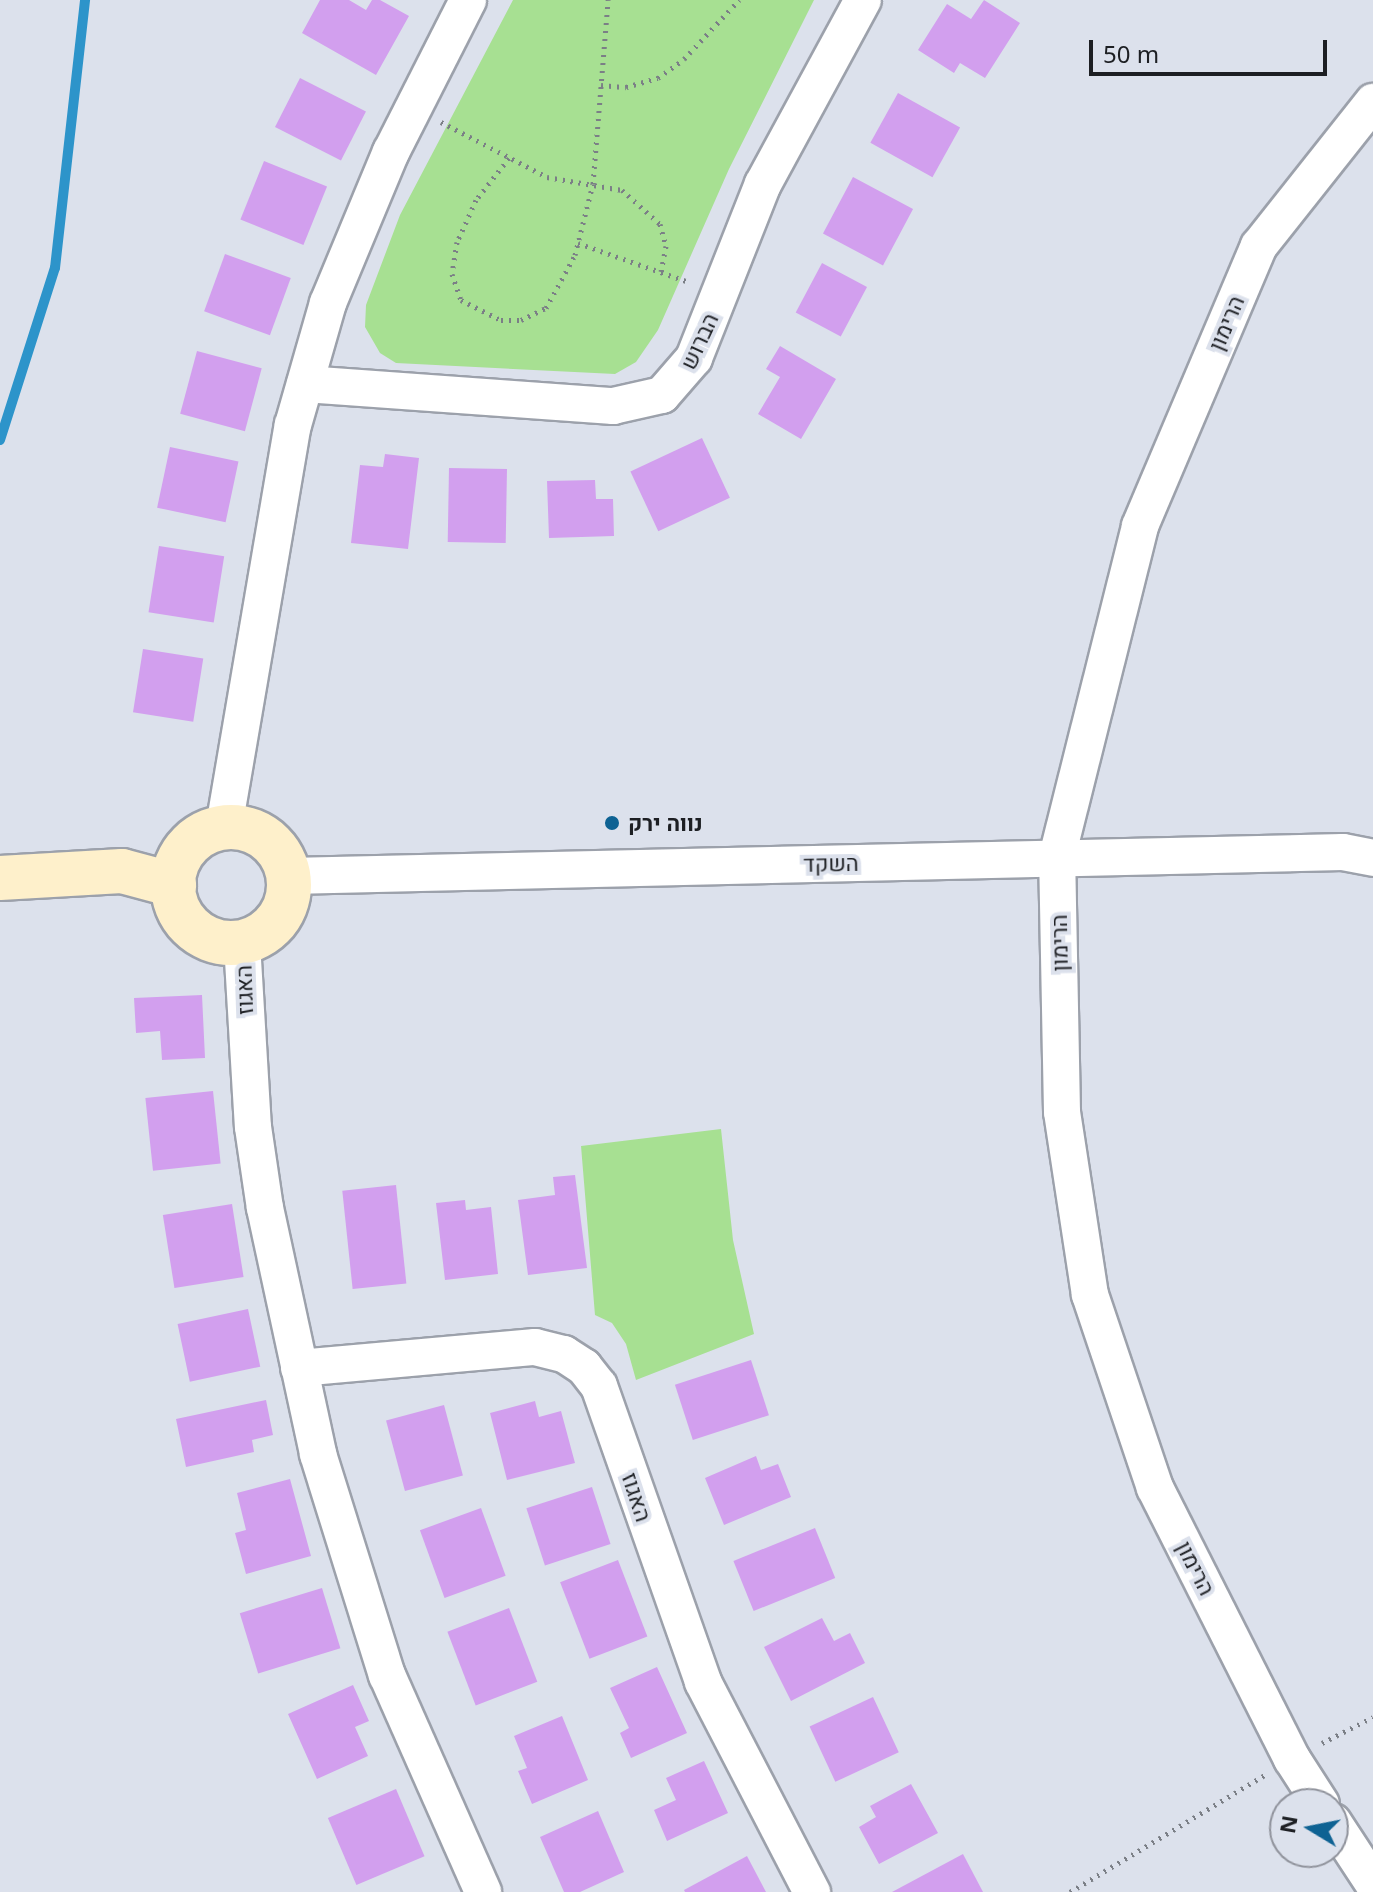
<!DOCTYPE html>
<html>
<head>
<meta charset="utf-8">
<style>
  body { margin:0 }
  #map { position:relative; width:1373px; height:1892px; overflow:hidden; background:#dce1ec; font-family:"Noto Sans",Heebo,sans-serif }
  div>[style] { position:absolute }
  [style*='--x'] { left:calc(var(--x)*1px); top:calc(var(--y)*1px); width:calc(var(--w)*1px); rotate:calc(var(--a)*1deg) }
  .green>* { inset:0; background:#a7e092 }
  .stream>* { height:10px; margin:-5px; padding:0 5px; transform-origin:5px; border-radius:5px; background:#2d94ca }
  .building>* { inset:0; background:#d29fee; transform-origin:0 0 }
  .path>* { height:5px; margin-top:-2.5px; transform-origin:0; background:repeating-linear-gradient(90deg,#7b7f86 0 2px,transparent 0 8px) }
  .roads { filter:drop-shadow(2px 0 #9ca1ab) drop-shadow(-2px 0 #9ca1ab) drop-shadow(0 2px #9ca1ab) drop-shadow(0 -2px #9ca1ab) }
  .minor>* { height:36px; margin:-18px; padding:0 18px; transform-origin:18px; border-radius:18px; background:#fff }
  .secondary>* { height:44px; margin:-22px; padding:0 22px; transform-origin:22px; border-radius:22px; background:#fef0cb }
  .secondary>.ring { margin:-22px; padding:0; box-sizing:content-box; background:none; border:44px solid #fef0cb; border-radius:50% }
  .dots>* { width:22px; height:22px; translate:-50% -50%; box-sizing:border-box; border:4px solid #dce1ec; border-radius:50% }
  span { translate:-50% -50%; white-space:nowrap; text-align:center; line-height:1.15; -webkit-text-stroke:8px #dce1ec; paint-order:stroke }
  .street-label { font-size:22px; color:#1d1f23 }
  .poi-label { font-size:22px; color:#1d1f23; font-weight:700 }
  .left { translate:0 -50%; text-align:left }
  .north { position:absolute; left:1269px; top:1788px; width:80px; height:80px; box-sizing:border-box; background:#dce1ec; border:2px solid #90939c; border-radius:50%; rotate:280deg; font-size:22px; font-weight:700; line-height:32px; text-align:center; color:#1d1f23 }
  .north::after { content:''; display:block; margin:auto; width:28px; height:36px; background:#0e6293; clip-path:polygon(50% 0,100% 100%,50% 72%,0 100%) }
  .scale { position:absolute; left:1089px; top:40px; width:238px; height:36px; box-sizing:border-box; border:4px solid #1d1f23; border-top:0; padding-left:10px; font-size:24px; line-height:28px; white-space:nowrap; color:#1d1f23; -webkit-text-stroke:6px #dce1ec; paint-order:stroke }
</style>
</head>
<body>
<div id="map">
  <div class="green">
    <i style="clip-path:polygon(513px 0,814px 0,729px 169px,658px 330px,636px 362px,615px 374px,396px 363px,380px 353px,365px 327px,366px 305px,400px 215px)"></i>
    <i style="clip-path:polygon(721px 1129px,733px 1240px,754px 1334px,636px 1380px,626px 1344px,612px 1323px,595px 1315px,581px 1146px)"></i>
  </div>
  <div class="stream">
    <i style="--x:0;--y:440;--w:181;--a:-72.3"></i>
    <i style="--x:55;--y:268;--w:270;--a:-83.6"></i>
  </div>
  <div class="building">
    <i style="clip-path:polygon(320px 0,349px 0,366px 10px,372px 0,380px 0,409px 16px,376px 75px,302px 33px)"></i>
    <i style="clip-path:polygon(984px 0,1020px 23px,985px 78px,960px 63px,954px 73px,918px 50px,947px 4px,971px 19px)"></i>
    <i style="left:300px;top:78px;width:74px;height:55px;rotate:27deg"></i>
    <i style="left:898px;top:93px;width:71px;height:57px;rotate:29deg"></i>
    <i style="left:264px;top:161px;width:68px;height:63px;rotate:22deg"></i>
    <i style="left:853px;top:177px;width:68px;height:64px;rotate:28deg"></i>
    <i style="left:225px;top:254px;width:70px;height:61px;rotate:20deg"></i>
    <i style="left:822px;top:263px;width:51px;height:56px;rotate:28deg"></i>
    <i style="clip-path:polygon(780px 346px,836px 379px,801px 439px,758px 414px,780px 377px,766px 369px)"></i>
    <i style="left:197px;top:351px;width:67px;height:65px;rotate:15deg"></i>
    <i style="left:702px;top:438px;width:66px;height:79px;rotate:65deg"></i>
    <i style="left:170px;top:447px;width:70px;height:62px;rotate:12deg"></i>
    <i style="clip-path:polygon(385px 454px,419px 458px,408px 549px,351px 543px,360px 465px,383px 467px)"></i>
    <i style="left:449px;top:468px;width:58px;height:74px;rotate:1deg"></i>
    <i style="clip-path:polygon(595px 480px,596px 499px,613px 499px,614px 536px,549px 538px,547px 481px)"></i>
    <i style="left:159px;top:546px;width:66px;height:67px;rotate:9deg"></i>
    <i style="left:143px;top:649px;width:61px;height:64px;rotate:9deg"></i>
    <i style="clip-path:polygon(202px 995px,205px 1058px,162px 1060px,160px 1031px,136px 1033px,134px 998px)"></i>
    <i style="left:213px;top:1091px;width:73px;height:68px;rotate:84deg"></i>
    <i style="clip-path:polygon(575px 1175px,587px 1268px,528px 1275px,518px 1200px,555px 1195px,553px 1177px)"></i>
    <i style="left:396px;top:1185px;width:99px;height:54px;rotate:84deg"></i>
    <i style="clip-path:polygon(465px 1200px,466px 1210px,491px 1207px,498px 1274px,445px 1280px,436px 1203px)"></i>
    <i style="left:232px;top:1204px;width:74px;height:70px;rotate:81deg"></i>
    <i style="left:248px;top:1309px;width:59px;height:72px;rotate:78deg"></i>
    <i style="left:751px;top:1360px;width:58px;height:80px;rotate:72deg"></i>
    <i style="clip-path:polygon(266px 1400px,273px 1435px,252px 1440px,254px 1452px,186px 1467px,176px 1419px)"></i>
    <i style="clip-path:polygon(535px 1401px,539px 1417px,561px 1411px,575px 1463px,507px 1480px,490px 1413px)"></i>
    <i style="left:444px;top:1405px;width:73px;height:60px;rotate:75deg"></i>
    <i style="clip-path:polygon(756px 1456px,761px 1470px,778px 1464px,791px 1497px,724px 1525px,705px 1478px)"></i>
    <i style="clip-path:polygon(290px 1479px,311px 1556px,246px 1574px,235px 1533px,246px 1530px,237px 1493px)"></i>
    <i style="left:592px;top:1487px;width:60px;height:69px;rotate:72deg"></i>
    <i style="left:481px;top:1508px;width:72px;height:65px;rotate:70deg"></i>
    <i style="left:815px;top:1528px;width:54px;height:88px;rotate:68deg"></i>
    <i style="left:618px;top:1560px;width:82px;height:62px;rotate:69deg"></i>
    <i style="left:322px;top:1588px;width:63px;height:86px;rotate:73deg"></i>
    <i style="left:509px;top:1608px;width:79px;height:66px;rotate:69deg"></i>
    <i style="clip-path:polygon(822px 1618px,834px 1641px,850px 1633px,865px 1663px,791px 1701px,764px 1647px)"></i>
    <i style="clip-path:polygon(657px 1667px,687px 1733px,631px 1758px,620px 1733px,629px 1728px,610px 1688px)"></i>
    <i style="clip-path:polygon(353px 1685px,369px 1721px,355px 1727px,368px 1756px,317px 1779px,288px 1714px)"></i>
    <i style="left:873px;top:1697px;width:61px;height:70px;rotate:65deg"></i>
    <i style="clip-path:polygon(562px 1716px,588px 1780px,532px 1804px,518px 1771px,527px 1768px,514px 1736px)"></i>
    <i style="clip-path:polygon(704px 1761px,728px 1813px,667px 1841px,654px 1810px,676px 1800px,666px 1778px)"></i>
    <i style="clip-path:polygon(911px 1784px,938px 1833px,879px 1864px,859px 1827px,876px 1817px,870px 1806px)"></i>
    <i style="left:396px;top:1789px;width:73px;height:74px;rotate:67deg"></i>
    <i style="clip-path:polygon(598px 1811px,624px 1872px,580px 1892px,564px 1892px,540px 1837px)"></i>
    <i style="clip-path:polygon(963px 1854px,983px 1892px,892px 1892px)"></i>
    <i style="clip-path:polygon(747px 1856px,766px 1892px,685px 1892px,684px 1890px)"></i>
  </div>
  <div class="path">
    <i style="--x:601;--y:85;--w:25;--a:5"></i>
    <i style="--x:626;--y:87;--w:33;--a:-16"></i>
    <i style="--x:658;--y:78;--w:32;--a:-36"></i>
    <i style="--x:684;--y:59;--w:81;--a:-47"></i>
    <i style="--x:441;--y:122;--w:119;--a:27.4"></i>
    <i style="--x:547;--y:177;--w:76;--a:9.8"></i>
    <i style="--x:622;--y:190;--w:51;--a:41.8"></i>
    <i style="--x:660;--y:224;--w:23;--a:75"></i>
    <i style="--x:666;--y:246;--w:26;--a:101"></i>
    <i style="--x:509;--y:158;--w:53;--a:128.2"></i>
    <i style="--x:476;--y:200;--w:46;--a:114.3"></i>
    <i style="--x:457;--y:242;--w:32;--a:99"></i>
    <i style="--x:452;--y:274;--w:28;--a:71"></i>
    <i style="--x:461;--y:300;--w:45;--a:26.6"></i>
    <i style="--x:501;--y:320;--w:20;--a:0"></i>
    <i style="--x:521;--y:320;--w:28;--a:-26"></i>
    <i style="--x:546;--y:308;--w:60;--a:-61.3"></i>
    <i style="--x:575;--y:255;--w:73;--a:-75.8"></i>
    <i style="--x:593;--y:184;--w:185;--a:-85.3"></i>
    <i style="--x:578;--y:243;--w:118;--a:19.4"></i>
    <i style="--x:1322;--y:1743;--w:57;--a:-27"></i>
    <i style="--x:1070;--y:1892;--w:227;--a:-31"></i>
  </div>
  <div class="roads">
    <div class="minor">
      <i style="--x:305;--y:384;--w:309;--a:4.1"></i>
      <i style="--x:613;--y:406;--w:50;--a:-12.7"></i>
      <i style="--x:662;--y:395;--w:49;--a:-49.1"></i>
      <i style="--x:694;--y:358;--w:187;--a:-68.4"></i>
      <i style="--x:763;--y:184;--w:209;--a:-61.5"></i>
      <i style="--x:224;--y:827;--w:408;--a:-80.3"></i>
      <i style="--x:293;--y:425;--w:127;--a:-74"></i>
      <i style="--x:328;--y:303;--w:164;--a:-67.4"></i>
      <i style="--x:391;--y:152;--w:170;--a:-63.1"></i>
      <i style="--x:289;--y:876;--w:1054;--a:-1.3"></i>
      <i style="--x:1343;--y:852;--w:31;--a:11"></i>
      <i style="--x:242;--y:943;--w:184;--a:86.6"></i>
      <i style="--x:253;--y:1127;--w:82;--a:81.6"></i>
      <i style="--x:265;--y:1208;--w:252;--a:77.8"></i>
      <i style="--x:318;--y:1454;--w:232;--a:72.7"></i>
      <i style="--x:387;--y:1675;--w:237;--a:66.1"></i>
      <i style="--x:299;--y:1368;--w:237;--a:-5.1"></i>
      <i style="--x:535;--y:1347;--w:30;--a:14"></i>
      <i style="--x:564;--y:1354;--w:24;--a:33"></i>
      <i style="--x:584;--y:1367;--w:24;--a:52"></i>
      <i style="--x:599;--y:1386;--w:314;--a:70.6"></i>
      <i style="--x:703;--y:1682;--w:237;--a:62.6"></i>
      <i style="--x:1321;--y:1804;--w:54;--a:-122.8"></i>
      <i style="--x:1292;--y:1759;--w:304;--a:-116.8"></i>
      <i style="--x:1155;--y:1488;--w:204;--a:-108.6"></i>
      <i style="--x:1090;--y:1295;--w:185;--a:-98.7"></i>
      <i style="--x:1062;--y:1112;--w:255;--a:-91.1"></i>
      <i style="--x:1057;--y:857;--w:341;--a:-75.9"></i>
      <i style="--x:1140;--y:526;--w:304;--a:-67"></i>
      <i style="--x:1259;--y:246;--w:184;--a:-51.6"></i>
      <i style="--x:1333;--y:1822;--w:73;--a:56.7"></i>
    </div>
    <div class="secondary">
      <i class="ring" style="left:173px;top:827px;width:72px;height:72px"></i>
      <i style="--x:0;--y:878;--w:122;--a:-3.3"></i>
      <i style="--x:122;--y:871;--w:54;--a:15.1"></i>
    </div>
  </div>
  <div class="dots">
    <i style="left:612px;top:823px;background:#0e6293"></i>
  </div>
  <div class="street-label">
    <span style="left:1226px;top:323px;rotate:-67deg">הרימון</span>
    <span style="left:699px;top:341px;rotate:-65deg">הברוש</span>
    <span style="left:831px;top:863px;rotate:-1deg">השקד</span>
    <span style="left:1059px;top:943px;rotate:-91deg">הרימון</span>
    <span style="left:244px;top:990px;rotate:-92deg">האגוז</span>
    <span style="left:637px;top:1497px;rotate:72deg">האגוז</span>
    <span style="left:1196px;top:1568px;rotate:63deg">הרימון</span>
  </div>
  <div class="poi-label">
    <span class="left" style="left:628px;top:823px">נווה ירק</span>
  </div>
  <div class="north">N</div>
  <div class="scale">50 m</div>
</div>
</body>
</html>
